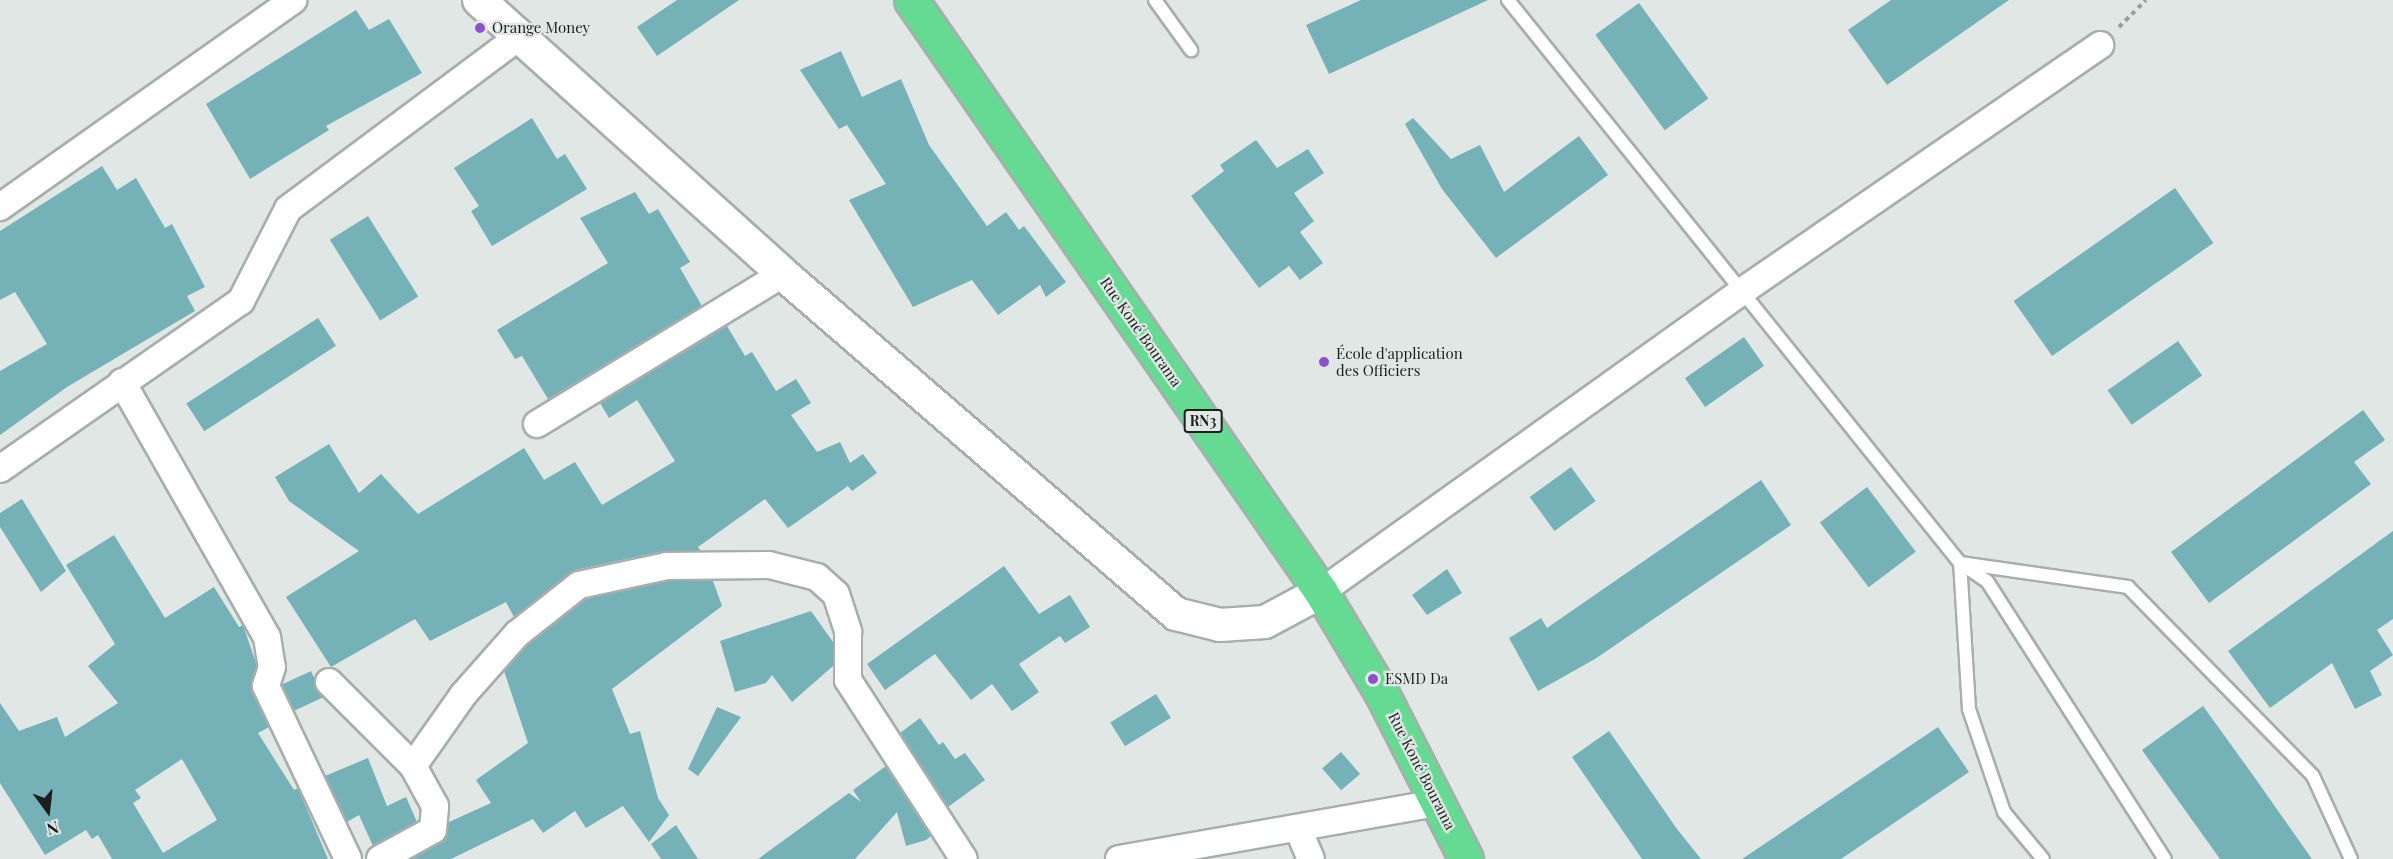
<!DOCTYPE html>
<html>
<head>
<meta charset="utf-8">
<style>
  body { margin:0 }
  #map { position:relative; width:2393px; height:859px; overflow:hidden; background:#e0e7e5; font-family:"Playfair Display",serif }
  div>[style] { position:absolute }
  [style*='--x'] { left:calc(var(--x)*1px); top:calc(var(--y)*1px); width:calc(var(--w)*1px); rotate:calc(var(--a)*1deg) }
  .building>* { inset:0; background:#75b2b7; transform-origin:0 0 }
  .path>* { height:4px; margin-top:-2px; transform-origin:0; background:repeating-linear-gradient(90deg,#999e9d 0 4.5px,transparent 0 9px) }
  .roads { filter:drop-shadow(2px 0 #a7aeac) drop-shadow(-2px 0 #a7aeac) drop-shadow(0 2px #a7aeac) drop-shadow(0 -2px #a7aeac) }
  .service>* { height:12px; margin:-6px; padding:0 6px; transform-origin:6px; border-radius:6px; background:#fff }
  .minor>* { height:26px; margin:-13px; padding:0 13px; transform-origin:13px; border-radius:13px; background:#fff }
  .tertiary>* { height:32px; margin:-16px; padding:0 16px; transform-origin:16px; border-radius:16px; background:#fff }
  .trunk>* { height:33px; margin:-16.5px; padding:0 16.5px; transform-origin:16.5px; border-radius:16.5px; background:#64da92 }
  .dots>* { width:16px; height:16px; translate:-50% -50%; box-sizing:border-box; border:3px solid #e0e7e5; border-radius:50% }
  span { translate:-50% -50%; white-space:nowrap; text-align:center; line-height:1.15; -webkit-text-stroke:4.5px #e0e7e5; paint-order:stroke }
  .shield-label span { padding:2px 4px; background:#e0e7e5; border:2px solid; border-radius:4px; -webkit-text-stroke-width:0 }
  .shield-label { font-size:14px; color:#1d1f1e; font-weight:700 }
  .poi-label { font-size:15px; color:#1d1f1e }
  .left { translate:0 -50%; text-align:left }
  .street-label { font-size:15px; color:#1d1f1e }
  .north { position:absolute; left:18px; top:781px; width:60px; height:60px; -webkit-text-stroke:4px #e0e7e5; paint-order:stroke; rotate:165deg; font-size:16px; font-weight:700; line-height:24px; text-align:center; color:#1d1f1e }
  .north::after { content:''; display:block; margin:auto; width:21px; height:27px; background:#1d1f1e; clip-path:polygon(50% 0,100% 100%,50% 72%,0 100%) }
</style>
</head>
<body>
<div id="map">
  <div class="building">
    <i style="clip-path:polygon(677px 0,739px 0,657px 56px,637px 27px)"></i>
    <i style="clip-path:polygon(1361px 0,1488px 0,1329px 74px,1306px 25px)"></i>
    <i style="clip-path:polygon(1891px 0,2009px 0,1887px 85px,1848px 30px)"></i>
    <i style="left:1639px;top:3px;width:118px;height:54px;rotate:54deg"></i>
    <i style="clip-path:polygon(356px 10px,369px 30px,389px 19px,422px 73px,326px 126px,329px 130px,250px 179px,206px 104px)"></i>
    <i style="clip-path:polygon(841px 51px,862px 97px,901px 79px,929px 145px,987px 226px,1006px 212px,1019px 230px,1024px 226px,1066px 282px,1046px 297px,1040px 285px,998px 315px,972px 280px,913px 307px,849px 200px,886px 184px,847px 125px,839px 129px,800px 70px)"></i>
    <i style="clip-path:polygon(532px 118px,557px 159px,565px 154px,587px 189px,492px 246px,471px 211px,479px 206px,454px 168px)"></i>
    <i style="clip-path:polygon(1413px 118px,1451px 159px,1480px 145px,1504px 192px,1579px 136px,1608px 175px,1496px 258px,1442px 189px,1405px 124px)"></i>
    <i style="clip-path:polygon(1256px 140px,1277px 168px,1308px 149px,1324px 173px,1294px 193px,1314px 221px,1300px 232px,1323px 263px,1300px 280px,1289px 266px,1259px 288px,1191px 196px,1224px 171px,1220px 165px)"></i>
    <i style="clip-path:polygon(102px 166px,117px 190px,136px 178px,165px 228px,172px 224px,205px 287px,187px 296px,195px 311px,67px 387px,0 435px,0 371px,47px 344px,15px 292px,0 300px,0 231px)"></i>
    <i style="left:2175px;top:188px;width:67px;height:197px;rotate:55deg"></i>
    <i style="clip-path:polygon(635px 192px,649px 214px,658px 209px,690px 262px,680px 268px,702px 306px,548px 399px,522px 356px,515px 359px,497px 330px,608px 263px,580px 218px)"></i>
    <i style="left:368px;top:216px;width:95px;height:45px;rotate:58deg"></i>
    <i style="left:318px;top:318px;width:33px;height:157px;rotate:57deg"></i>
    <i style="clip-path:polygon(727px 326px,745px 356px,752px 352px,776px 391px,796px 379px,811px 403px,791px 415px,817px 452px,840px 442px,850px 463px,863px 454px,877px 473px,852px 491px,848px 486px,788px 528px,765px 499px,698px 547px,701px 551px,664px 551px,575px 570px,514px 617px,506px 602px,430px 641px,415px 619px,331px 667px,286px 597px,359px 551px,289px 501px,275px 477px,329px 444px,359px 493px,381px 474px,418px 514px,524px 448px,544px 480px,575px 462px,602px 505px,675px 461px,637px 400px,609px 418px,600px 403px)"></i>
    <i style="left:1744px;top:337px;width:35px;height:72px;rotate:55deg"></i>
    <i style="left:2178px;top:341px;width:42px;height:86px;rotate:55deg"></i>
    <i style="clip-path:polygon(2363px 410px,2385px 440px,2354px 462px,2371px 484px,2209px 603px,2171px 552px)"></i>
    <i style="left:1571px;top:467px;width:42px;height:51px;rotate:54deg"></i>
    <i style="clip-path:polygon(1761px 480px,1791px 525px,1595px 659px,1538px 691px,1509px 638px,1541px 618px,1547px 628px)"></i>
    <i style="left:1867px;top:487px;width:81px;height:59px;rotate:53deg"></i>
    <i style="clip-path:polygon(22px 499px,66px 571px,41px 592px,0 527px,0 513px)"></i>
    <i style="clip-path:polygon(2393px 531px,2393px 619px,2377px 630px,2393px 655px,2370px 671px,2382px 695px,2355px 709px,2332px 663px,2270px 708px,2228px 651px)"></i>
    <i style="clip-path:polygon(evenodd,114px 535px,165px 618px,214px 587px,239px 627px,243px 625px,257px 666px,252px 692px,269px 727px,258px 733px,294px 790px,298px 788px,328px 859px,112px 859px,98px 835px,92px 839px,86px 830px,45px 855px,0 783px,0 703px,19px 731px,57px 717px,65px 737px,118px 703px,88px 666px,115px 644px,66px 565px,114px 535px,182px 759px,217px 820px,163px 853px,133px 803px,141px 798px,135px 790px,182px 759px)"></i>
    <i style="clip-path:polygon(1004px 566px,1039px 614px,1070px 595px,1090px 627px,1065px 643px,1060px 636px,1019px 664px,1039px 692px,1012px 711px,992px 684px,971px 700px,935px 654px,885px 690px,867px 664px)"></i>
    <i style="clip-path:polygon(1447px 569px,1462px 593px,1427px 615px,1412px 595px)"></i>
    <i style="clip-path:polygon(669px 581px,713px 581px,722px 606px,612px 689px,630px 734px,640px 731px,658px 798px,669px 815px,649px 842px,623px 806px,586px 828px,575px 811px,543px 833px,533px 819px,451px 859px,411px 859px,445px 839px,449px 822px,491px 803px,476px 780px,528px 743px,504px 671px,529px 643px,586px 599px)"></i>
    <i style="clip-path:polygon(811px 611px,833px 642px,833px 666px,792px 702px,772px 675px,766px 683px,735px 692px,720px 641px)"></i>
    <i style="left:311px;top:671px;width:29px;height:32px;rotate:65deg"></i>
    <i style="left:1156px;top:694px;width:28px;height:54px;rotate:58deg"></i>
    <i style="clip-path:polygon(2203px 706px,2255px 778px,2312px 859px,2220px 859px,2142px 750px)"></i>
    <i style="clip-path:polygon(717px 707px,741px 717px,698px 776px,688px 769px)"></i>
    <i style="clip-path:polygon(920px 718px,939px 745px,943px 742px,955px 759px,965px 753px,985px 780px,948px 807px,900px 733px)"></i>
    <i style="clip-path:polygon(1938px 727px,1969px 772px,1841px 859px,1742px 859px)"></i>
    <i style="clip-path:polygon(1609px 731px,1677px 829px,1701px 859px,1642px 859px,1572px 757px)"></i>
    <i style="left:1341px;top:752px;width:29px;height:25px;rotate:49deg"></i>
    <i style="clip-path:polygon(368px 758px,387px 806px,406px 797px,417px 822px,373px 846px,359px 815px,347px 822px,325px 776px)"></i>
    <i style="clip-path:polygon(886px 766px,931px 836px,926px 840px,906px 846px,897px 812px,855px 859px,758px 859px,849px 793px,861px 802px,853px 790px)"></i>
    <i style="clip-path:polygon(676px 825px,698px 859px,661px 859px,651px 844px)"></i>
  </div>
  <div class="path">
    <i style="--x:2119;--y:27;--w:38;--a:-45"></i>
  </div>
  <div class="roads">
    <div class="service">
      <i style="--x:1155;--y:0;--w:62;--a:54.2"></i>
      <i style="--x:1508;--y:0;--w:722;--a:51.24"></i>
      <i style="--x:1960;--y:563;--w:32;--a:34"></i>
      <i style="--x:1987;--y:581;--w:330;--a:57.4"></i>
      <i style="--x:2043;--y:859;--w:61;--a:-129.7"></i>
      <i style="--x:2004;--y:812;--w:109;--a:-108.8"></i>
      <i style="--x:1969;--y:709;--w:146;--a:-93.5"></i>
      <i style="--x:1960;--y:563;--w:170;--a:8.1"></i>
      <i style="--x:2128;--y:587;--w:264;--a:45.6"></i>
      <i style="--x:2313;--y:776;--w:91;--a:65.4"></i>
    </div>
    <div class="minor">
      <i style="--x:0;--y:207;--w:359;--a:-35.2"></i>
      <i style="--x:122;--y:382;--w:293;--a:60.4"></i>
      <i style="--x:267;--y:637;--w:30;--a:81"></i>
      <i style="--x:272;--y:667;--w:20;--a:108"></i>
      <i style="--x:266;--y:686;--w:191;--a:64.6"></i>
      <i style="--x:537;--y:424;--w:288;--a:-31.4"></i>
      <i style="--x:0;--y:469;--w:294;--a:-34.9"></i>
      <i style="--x:241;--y:301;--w:103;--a:-62.9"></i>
      <i style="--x:288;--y:209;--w:289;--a:-36.7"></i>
      <i style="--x:1321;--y:592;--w:516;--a:-35.54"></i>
      <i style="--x:1741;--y:292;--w:436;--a:-34.5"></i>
      <i style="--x:329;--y:682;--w:119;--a:45"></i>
      <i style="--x:1299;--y:831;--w:30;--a:67"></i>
      <i style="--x:380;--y:859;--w:60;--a:-28.7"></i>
      <i style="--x:433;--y:830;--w:24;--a:-85"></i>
      <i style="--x:435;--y:806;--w:46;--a:-118.8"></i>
      <i style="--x:413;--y:766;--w:87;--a:-54.8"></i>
      <i style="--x:463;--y:695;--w:81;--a:-48.5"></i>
      <i style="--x:517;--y:634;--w:79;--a:-38.3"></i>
      <i style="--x:579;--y:585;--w:90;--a:-12.2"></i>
      <i style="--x:667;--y:566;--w:102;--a:-0.6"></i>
      <i style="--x:769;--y:565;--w:49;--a:14"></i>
      <i style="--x:817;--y:577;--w:25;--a:42"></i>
      <i style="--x:836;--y:594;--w:40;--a:72"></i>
      <i style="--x:848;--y:632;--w:48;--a:90"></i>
      <i style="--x:848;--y:680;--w:213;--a:57.1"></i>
      <i style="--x:1119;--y:859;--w:324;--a:-10"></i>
    </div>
    <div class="tertiary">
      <i style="--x:479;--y:0;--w:409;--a:42"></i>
      <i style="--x:783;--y:274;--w:520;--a:40.86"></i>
      <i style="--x:1176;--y:614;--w:45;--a:14"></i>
      <i style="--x:1220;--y:625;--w:45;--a:-3.8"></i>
      <i style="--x:1265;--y:622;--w:64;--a:-28.2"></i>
    </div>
    <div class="trunk">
      <i style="--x:911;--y:0;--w:720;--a:55.29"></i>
      <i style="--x:1321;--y:592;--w:119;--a:59.1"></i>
      <i style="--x:1382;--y:694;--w:185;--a:63"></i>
    </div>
  </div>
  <div class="dots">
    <i style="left:480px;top:28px;background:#8b52c9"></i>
    <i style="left:1324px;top:362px;background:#8b52c9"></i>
    <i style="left:1373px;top:679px;background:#8b52c9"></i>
  </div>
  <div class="shield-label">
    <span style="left:1203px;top:421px">RN3</span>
  </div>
  <div class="poi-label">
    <span class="left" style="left:492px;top:28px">Orange Money</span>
    <span class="left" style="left:1336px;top:362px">École d'application<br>des Officiers</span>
    <span class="left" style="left:1385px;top:679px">ESMD Da</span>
  </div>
  <div class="street-label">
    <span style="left:1141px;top:332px;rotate:55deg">Rue Koné Bourama</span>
    <span style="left:1422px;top:771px;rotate:63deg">Rue Koné Bourama</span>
  </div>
  <div class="north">N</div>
</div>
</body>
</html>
